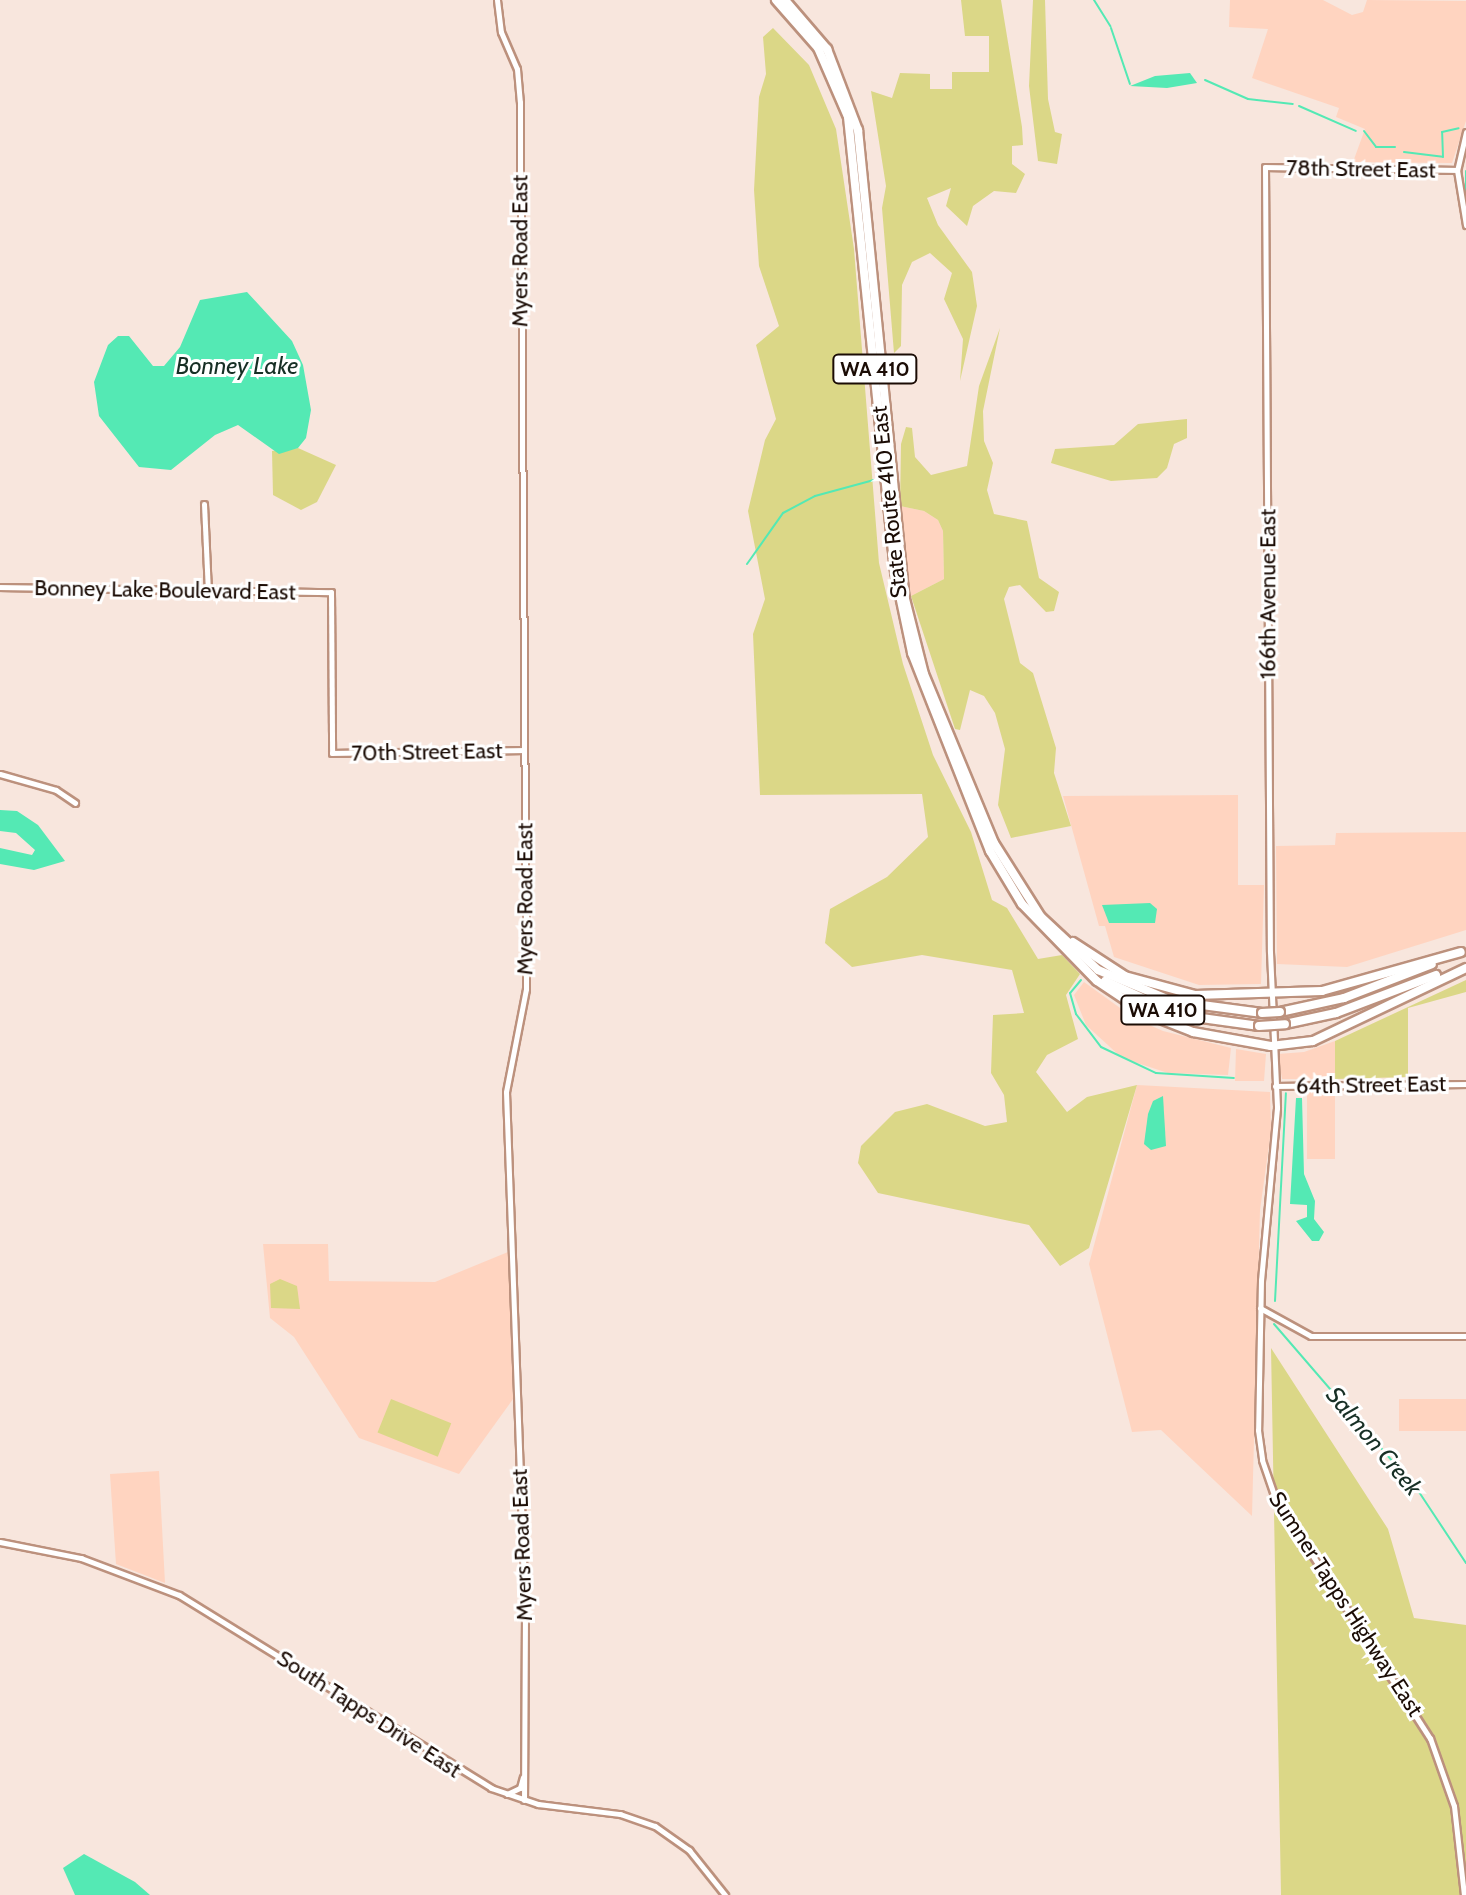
<!DOCTYPE html>
<html>
<head>
<meta charset="utf-8">
<style>
  body { margin:0 }
  #map { position:relative; width:1466px; height:1895px; overflow:hidden; background:#f8e6dd; font-family:Cabin,sans-serif }
  div>[style] { position:absolute }
  [style*='--x'] { left:calc(var(--x)*1px); top:calc(var(--y)*1px); width:calc(var(--w)*1px); rotate:calc(var(--a)*1deg) }
  .built>* { inset:0; background:#ffd4c0; transform-origin:0 0 }
  .green>* { inset:0; background:#dbd787; transform-origin:0 0 }
  .water>* { inset:0; background:#54e9b4 }
  .stream>* { height:2px; margin:-1px; padding:0 1px; transform-origin:1px; border-radius:1px; background:#54e9b4 }
  .roads { filter:drop-shadow(2px 0 #bc917d) drop-shadow(-2px 0 #bc917d) drop-shadow(0 2px #bc917d) drop-shadow(0 -2px #bc917d) }
  .minor>* { height:5px; margin:-2.5px; padding:0 2.5px; transform-origin:2.5px; border-radius:2.5px; background:#fff }
  .highway>* { height:8px; margin:-4px; padding:0 4px; transform-origin:4px; border-radius:4px; background:#fff }
  .bridges { filter:drop-shadow(2px 0 #bc917d) drop-shadow(-2px 0 #bc917d) drop-shadow(0 2px #bc917d) drop-shadow(0 -2px #bc917d) }
  .highway-bridge>* { height:8px; margin:-4px; padding:0 4px; transform-origin:4px; border-radius:4px; background:#fff }
  span { translate:-50% -50%; white-space:nowrap; text-align:center; line-height:1.15; -webkit-text-stroke:6px #fff; paint-order:stroke }
  .shield-label span { padding:2px 6px; background:#fff; border:2px solid; border-radius:6px; -webkit-text-stroke-width:0 }
  .shield-label { font-size:20px; color:#1b0c05; font-weight:700 }
  .street-label { font-size:22px; color:#1b0c05 }
  .water-label { font-size:24px; color:#172f25; font-style:italic }
</style>
</head>
<body>
<div id="map">
  <div class="built">
    <i style="clip-path:polygon(1230px 0,1323px 0,1352px 15px,1363px 12px,1367px 0,1466px 1px,1466px 121px,1452px 163px,1353px 162px,1365px 129px,1336px 117px,1339px 108px,1252px 78px,1268px 29px,1229px 27px)"></i>
    <i style="clip-path:polygon(900px 506px,924px 511px,938px 520px,943px 531px,944px 579px,911px 596px)"></i>
    <i style="clip-path:polygon(1238px 795px,1238px 885px,1264px 885px,1261px 984px,1199px 985px,1114px 957px,1105px 926px,1099px 926px,1063px 796px)"></i>
    <i style="clip-path:polygon(1466px 832px,1466px 930px,1347px 967px,1277px 964px,1276px 846px,1335px 845px,1336px 833px)"></i>
    <i style="clip-path:polygon(1084px 982px,1134px 1018px,1163px 1031px,1231px 1048px,1228px 1075px,1168px 1073px,1122px 1058px,1086px 1025px,1074px 995px)"></i>
    <i style="clip-path:polygon(1335px 1041px,1335px 1079px,1282px 1079px,1278px 1054px,1304px 1052px)"></i>
    <i style="clip-path:polygon(1236px 1049px,1266px 1054px,1264px 1081px,1235px 1081px)"></i>
    <i style="clip-path:polygon(1137px 1085px,1270px 1092px,1271px 1131px,1260px 1210px,1252px 1516px,1161px 1430px,1132px 1432px,1089px 1264px)"></i>
    <i style="left:1335px;top:1089px;width:70px;height:28px;rotate:90deg"></i>
    <i style="clip-path:polygon(263px 1244px,328px 1244px,329px 1281px,435px 1282px,508px 1252px,513px 1399px,459px 1474px,359px 1438px,294px 1337px,270px 1318px)"></i>
    <i style="left:1466px;top:1399px;width:32px;height:67px;rotate:90deg"></i>
    <i style="clip-path:polygon(159px 1471px,165px 1583px,116px 1564px,110px 1474px)"></i>
  </div>
  <div class="green">
    <i style="clip-path:polygon(961px 0,1001px 0,1022px 127px,1023px 145px,1012px 146px,1012px 164px,1025px 174px,1016px 193px,994px 191px,973px 206px,967px 226px,946px 206px,951px 188px,927px 198px,938px 225px,972px 272px,977px 306px,960px 381px,963px 339px,944px 299px,952px 273px,930px 253px,912px 262px,902px 285px,901px 346px,894px 353px,882px 208px,886px 186px,871px 91px,892px 98px,900px 73px,930px 74px,930px 89px,952px 89px,952px 72px,989px 72px,989px 36px,965px 36px)"></i>
    <i style="clip-path:polygon(1033px 0,1045px 0,1048px 99px,1055px 132px,1062px 134px,1057px 164px,1038px 161px,1029px 86px)"></i>
    <i style="clip-path:polygon(773px 28px,809px 65px,836px 129px,854px 249px,879px 563px,903px 664px,933px 755px,971px 832px,992px 900px,1007px 908px,1038px 959px,1062px 955px,1080px 974px,1066px 995px,1078px 1039px,1047px 1055px,1036px 1072px,1067px 1112px,1087px 1097px,1137px 1085px,1089px 1248px,1060px 1266px,1029px 1225px,878px 1193px,858px 1163px,861px 1146px,895px 1112px,927px 1104px,985px 1126px,1007px 1122px,1004px 1095px,991px 1073px,993px 1015px,1024px 1013px,1012px 970px,922px 955px,852px 967px,825px 943px,830px 909px,887px 877px,928px 837px,922px 794px,760px 795px,753px 634px,765px 599px,748px 511px,765px 440px,776px 419px,756px 345px,779px 326px,759px 266px,754px 190px,759px 97px,766px 74px,763px 37px)"></i>
    <i style="clip-path:polygon(1000px 328px,983px 411px,984px 441px,993px 463px,987px 490px,994px 514px,1027px 521px,1039px 578px,1059px 592px,1054px 611px,1046px 612px,1020px 585px,1009px 587px,1004px 599px,1020px 663px,1033px 673px,1056px 748px,1054px 773px,1071px 826px,1011px 838px,998px 805px,1005px 749px,995px 713px,984px 696px,970px 690px,960px 730px,955px 729px,911px 596px,944px 579px,943px 531px,938px 520px,924px 511px,900px 506px,901px 444px,906px 427px,912px 428px,915px 457px,931px 475px,967px 466px,979px 386px)"></i>
    <i style="clip-path:polygon(1187px 419px,1187px 438px,1174px 444px,1167px 468px,1157px 478px,1111px 481px,1051px 463px,1055px 449px,1114px 445px,1138px 424px)"></i>
    <i style="clip-path:polygon(298px 448px,336px 465px,317px 502px,301px 510px,273px 495px,272px 451px)"></i>
    <i style="clip-path:polygon(1466px 980px,1466px 992px,1408px 1008px,1408px 1077px,1335px 1079px,1335px 1041px)"></i>
    <i style="clip-path:polygon(280px 1279px,297px 1286px,300px 1309px,271px 1308px,270px 1284px)"></i>
    <i style="clip-path:polygon(1271px 1348px,1388px 1529px,1414px 1618px,1466px 1625px,1466px 1895px,1281px 1895px)"></i>
    <i style="left:391px;top:1399px;width:65px;height:36px;rotate:22deg"></i>
  </div>
  <div class="water">
    <i style="clip-path:polygon(1190px 73px,1197px 83px,1167px 88px,1130px 86px,1155px 76px)"></i>
    <i style="clip-path:polygon(247px 292px,292px 341px,303px 365px,311px 410px,306px 438px,298px 448px,279px 454px,238px 425px,215px 435px,171px 470px,139px 467px,99px 416px,94px 382px,108px 345px,118px 336px,129px 336px,153px 366px,164px 366px,180px 347px,200px 300px)"></i>
    <i style="clip-path:polygon(0 810px,17px 811px,38px 825px,65px 861px,34px 870px,0 864px,0 848px,32px 855px,35px 850px,16px 833px,0 831px)"></i>
    <i style="clip-path:polygon(1150px 903px,1157px 909px,1155px 923px,1109px 923px,1102px 905px)"></i>
    <i style="clip-path:polygon(1163px 1096px,1166px 1146px,1151px 1150px,1144px 1144px,1148px 1114px,1153px 1101px)"></i>
    <i style="clip-path:polygon(1296px 1098px,1302px 1098px,1304px 1174px,1315px 1201px,1314px 1219px,1324px 1232px,1319px 1241px,1312px 1241px,1296px 1221px,1307px 1217px,1307px 1205px,1290px 1204px)"></i>
    <i style="clip-path:polygon(84px 1854px,135px 1882px,150px 1895px,75px 1895px,63px 1868px)"></i>
  </div>
  <div class="stream">
    <i style="--x:1094;--y:0;--w:31;--a:58"></i>
    <i style="--x:1111;--y:28;--w:59;--a:71.3"></i>
    <i style="--x:1205;--y:80;--w:47;--a:23.8"></i>
    <i style="--x:1248;--y:99;--w:45;--a:6.3"></i>
    <i style="--x:1299;--y:106;--w:62;--a:23.7"></i>
    <i style="--x:1364;--y:131;--w:20;--a:53"></i>
    <i style="--x:1376;--y:147;--w:19;--a:0"></i>
    <i style="--x:1404;--y:152;--w:39;--a:7"></i>
    <i style="--x:1443;--y:157;--w:25;--a:-92"></i>
    <i style="--x:1442;--y:132;--w:17;--a:-13"></i>
    <i style="--x:1466;--y:171;--w:21;--a:90"></i>
    <i style="--x:747;--y:564;--w:62;--a:-54.8"></i>
    <i style="--x:783;--y:513;--w:36;--a:-28"></i>
    <i style="--x:815;--y:496;--w:61;--a:-15.2"></i>
    <i style="--x:1081;--y:980;--w:17;--a:130"></i>
    <i style="--x:1070;--y:993;--w:22;--a:74"></i>
    <i style="--x:1076;--y:1014;--w:41;--a:52.9"></i>
    <i style="--x:1101;--y:1047;--w:61;--a:25.3"></i>
    <i style="--x:1156;--y:1073;--w:78;--a:3.7"></i>
    <i style="--x:1275;--y:1301;--w:208;--a:-87"></i>
    <i style="--x:1274;--y:1324;--w:222;--a:49.2"></i>
    <i style="--x:1419;--y:1492;--w:85;--a:56.5"></i>
  </div>
  <div class="roads">
    <div class="minor">
      <i style="--x:497;--y:0;--w:32;--a:83"></i>
      <i style="--x:501;--y:32;--w:40;--a:66.6"></i>
      <i style="--x:517;--y:69;--w:33;--a:85"></i>
      <i style="--x:520;--y:102;--w:887;--a:89.61"></i>
      <i style="--x:526;--y:989;--w:105;--a:101"></i>
      <i style="--x:506;--y:1092;--w:520;--a:87.91"></i>
      <i style="--x:525;--y:1612;--w:188;--a:90.3"></i>
      <i style="--x:1466;--y:132;--w:39;--a:103"></i>
      <i style="--x:1457;--y:170;--w:56;--a:80.7"></i>
      <i style="--x:1457;--y:170;--w:192;--a:-179.1"></i>
      <i style="--x:1265;--y:167;--w:785;--a:89.64"></i>
      <i style="--x:1270;--y:952;--w:156;--a:87.4"></i>
      <i style="--x:1277;--y:1108;--w:173;--a:95.3"></i>
      <i style="--x:1261;--y:1280;--w:150;--a:91.1"></i>
      <i style="--x:1258;--y:1430;--w:30;--a:82"></i>
      <i style="--x:1262;--y:1460;--w:39;--a:71"></i>
      <i style="--x:1275;--y:1497;--w:287;--a:57.3"></i>
      <i style="--x:1430;--y:1738;--w:72;--a:70.6"></i>
      <i style="--x:1454;--y:1806;--w:90;--a:83.6"></i>
      <i style="--x:204;--y:504;--w:87;--a:87.4"></i>
      <i style="--x:0;--y:587;--w:331;--a:0.9"></i>
      <i style="--x:331;--y:592;--w:161;--a:89.6"></i>
      <i style="--x:332;--y:753;--w:192;--a:-0.9"></i>
      <i style="--x:0;--y:774;--w:58;--a:15.9"></i>
      <i style="--x:56;--y:790;--w:23;--a:34"></i>
      <i style="--x:1275;--y:1086;--w:191;--a:-0.6"></i>
      <i style="--x:1260;--y:1308;--w:58;--a:28.8"></i>
      <i style="--x:1311;--y:1336;--w:155;--a:0"></i>
      <i style="--x:0;--y:1542;--w:83;--a:11.2"></i>
      <i style="--x:81;--y:1558;--w:105;--a:20.7"></i>
      <i style="--x:179;--y:1595;--w:367;--a:31.7"></i>
      <i style="--x:491;--y:1788;--w:50;--a:18.8"></i>
      <i style="--x:538;--y:1804;--w:83;--a:7"></i>
      <i style="--x:620;--y:1814;--w:37;--a:19"></i>
      <i style="--x:655;--y:1826;--w:42;--a:35.2"></i>
      <i style="--x:689;--y:1850;--w:58;--a:51.3"></i>
      <i style="--x:507;--y:1794;--w:14;--a:-25"></i>
      <i style="--x:520;--y:1788;--w:11;--a:-75"></i>
    </div>
    <div class="highway">
      <i style="--x:776;--y:0;--w:64;--a:48.8"></i>
      <i style="--x:818;--y:48;--w:75;--a:66.5"></i>
      <i style="--x:848;--y:117;--w:457;--a:84.1"></i>
      <i style="--x:895;--y:572;--w:83;--a:78.1"></i>
      <i style="--x:912;--y:653;--w:213;--a:68.5"></i>
      <i style="--x:990;--y:851;--w:62;--a:58.9"></i>
      <i style="--x:1022;--y:904;--w:107;--a:45.8"></i>
      <i style="--x:1097;--y:981;--w:58;--a:33.7"></i>
      <i style="--x:1145;--y:1013;--w:52;--a:21.6"></i>
      <i style="--x:1193;--y:1032;--w:79;--a:10.2"></i>
      <i style="--x:1271;--y:1046;--w:42;--a:-6.8"></i>
      <i style="--x:1313;--y:1041;--w:170;--a:-25.5"></i>
      <i style="--x:785;--y:0;--w:65;--a:49.4"></i>
      <i style="--x:827;--y:49;--w:87;--a:69.1"></i>
      <i style="--x:858;--y:130;--w:471;--a:84.3"></i>
      <i style="--x:905;--y:599;--w:77;--a:75.8"></i>
      <i style="--x:924;--y:674;--w:183;--a:67.5"></i>
      <i style="--x:994;--y:843;--w:88;--a:57.6"></i>
      <i style="--x:1041;--y:917;--w:78;--a:42.9"></i>
      <i style="--x:1098;--y:970;--w:80;--a:22.7"></i>
      <i style="--x:1172;--y:1001;--w:91;--a:7.6"></i>
      <i style="--x:1073;--y:942;--w:62;--a:33.2"></i>
      <i style="--x:1125;--y:976;--w:73;--a:15.2"></i>
      <i style="--x:1195;--y:995;--w:127;--a:-1.8"></i>
      <i style="--x:1322;--y:991;--w:144;--a:-15.7"></i>
      <i style="--x:1105;--y:981;--w:82;--a:24.4"></i>
      <i style="--x:1180;--y:1015;--w:80;--a:7.9"></i>
      <i style="--x:1280;--y:1012;--w:66;--a:-12.3"></i>
      <i style="--x:1344;--y:998;--w:94;--a:-21.1"></i>
      <i style="--x:1285;--y:1024;--w:52;--a:-12.2"></i>
      <i style="--x:1336;--y:1013;--w:107;--a:-20.8"></i>
    </div>
  </div>
  <div class="bridges">
    <div class="highway-bridge">
      <i style="--x:1262;--y:1013;--w:18;--a:-3"></i>
      <i style="--x:1259;--y:1026;--w:26;--a:-4"></i>
    </div>
  </div>
  <div class="shield-label">
    <span style="left:875px;top:369px">WA 410</span>
    <span style="left:1163px;top:1010px">WA 410</span>
  </div>
  <div class="street-label">
    <span style="left:1361px;top:169px;rotate:1deg">78th Street East</span>
    <span style="left:520px;top:251px;rotate:-90deg">Myers Road East</span>
    <span style="left:889px;top:502px;rotate:-96deg">State Route 410 East</span>
    <span style="left:165px;top:590px;rotate:1deg">Bonney Lake Boulevard East</span>
    <span style="left:1268px;top:594px;rotate:-90deg">166th Avenue East</span>
    <span style="left:427px;top:752px;rotate:-1deg">70th Street East</span>
    <span style="left:525px;top:899px;rotate:-90deg">Myers Road East</span>
    <span style="left:1371px;top:1085px;rotate:-1deg">64th Street East</span>
    <span style="left:522px;top:1545px;rotate:-92deg">Myers Road East</span>
    <span style="left:1346px;top:1604px;rotate:57deg">Sumner Tapps Highway East</span>
    <span style="left:369px;top:1714px;rotate:33deg">South Tapps Drive East</span>
  </div>
  <div class="water-label">
    <span style="left:237px;top:366px">Bonney Lake</span>
    <span style="left:1374px;top:1441px;rotate:50deg">Salmon Creek</span>
  </div>
</div>
</body>
</html>
